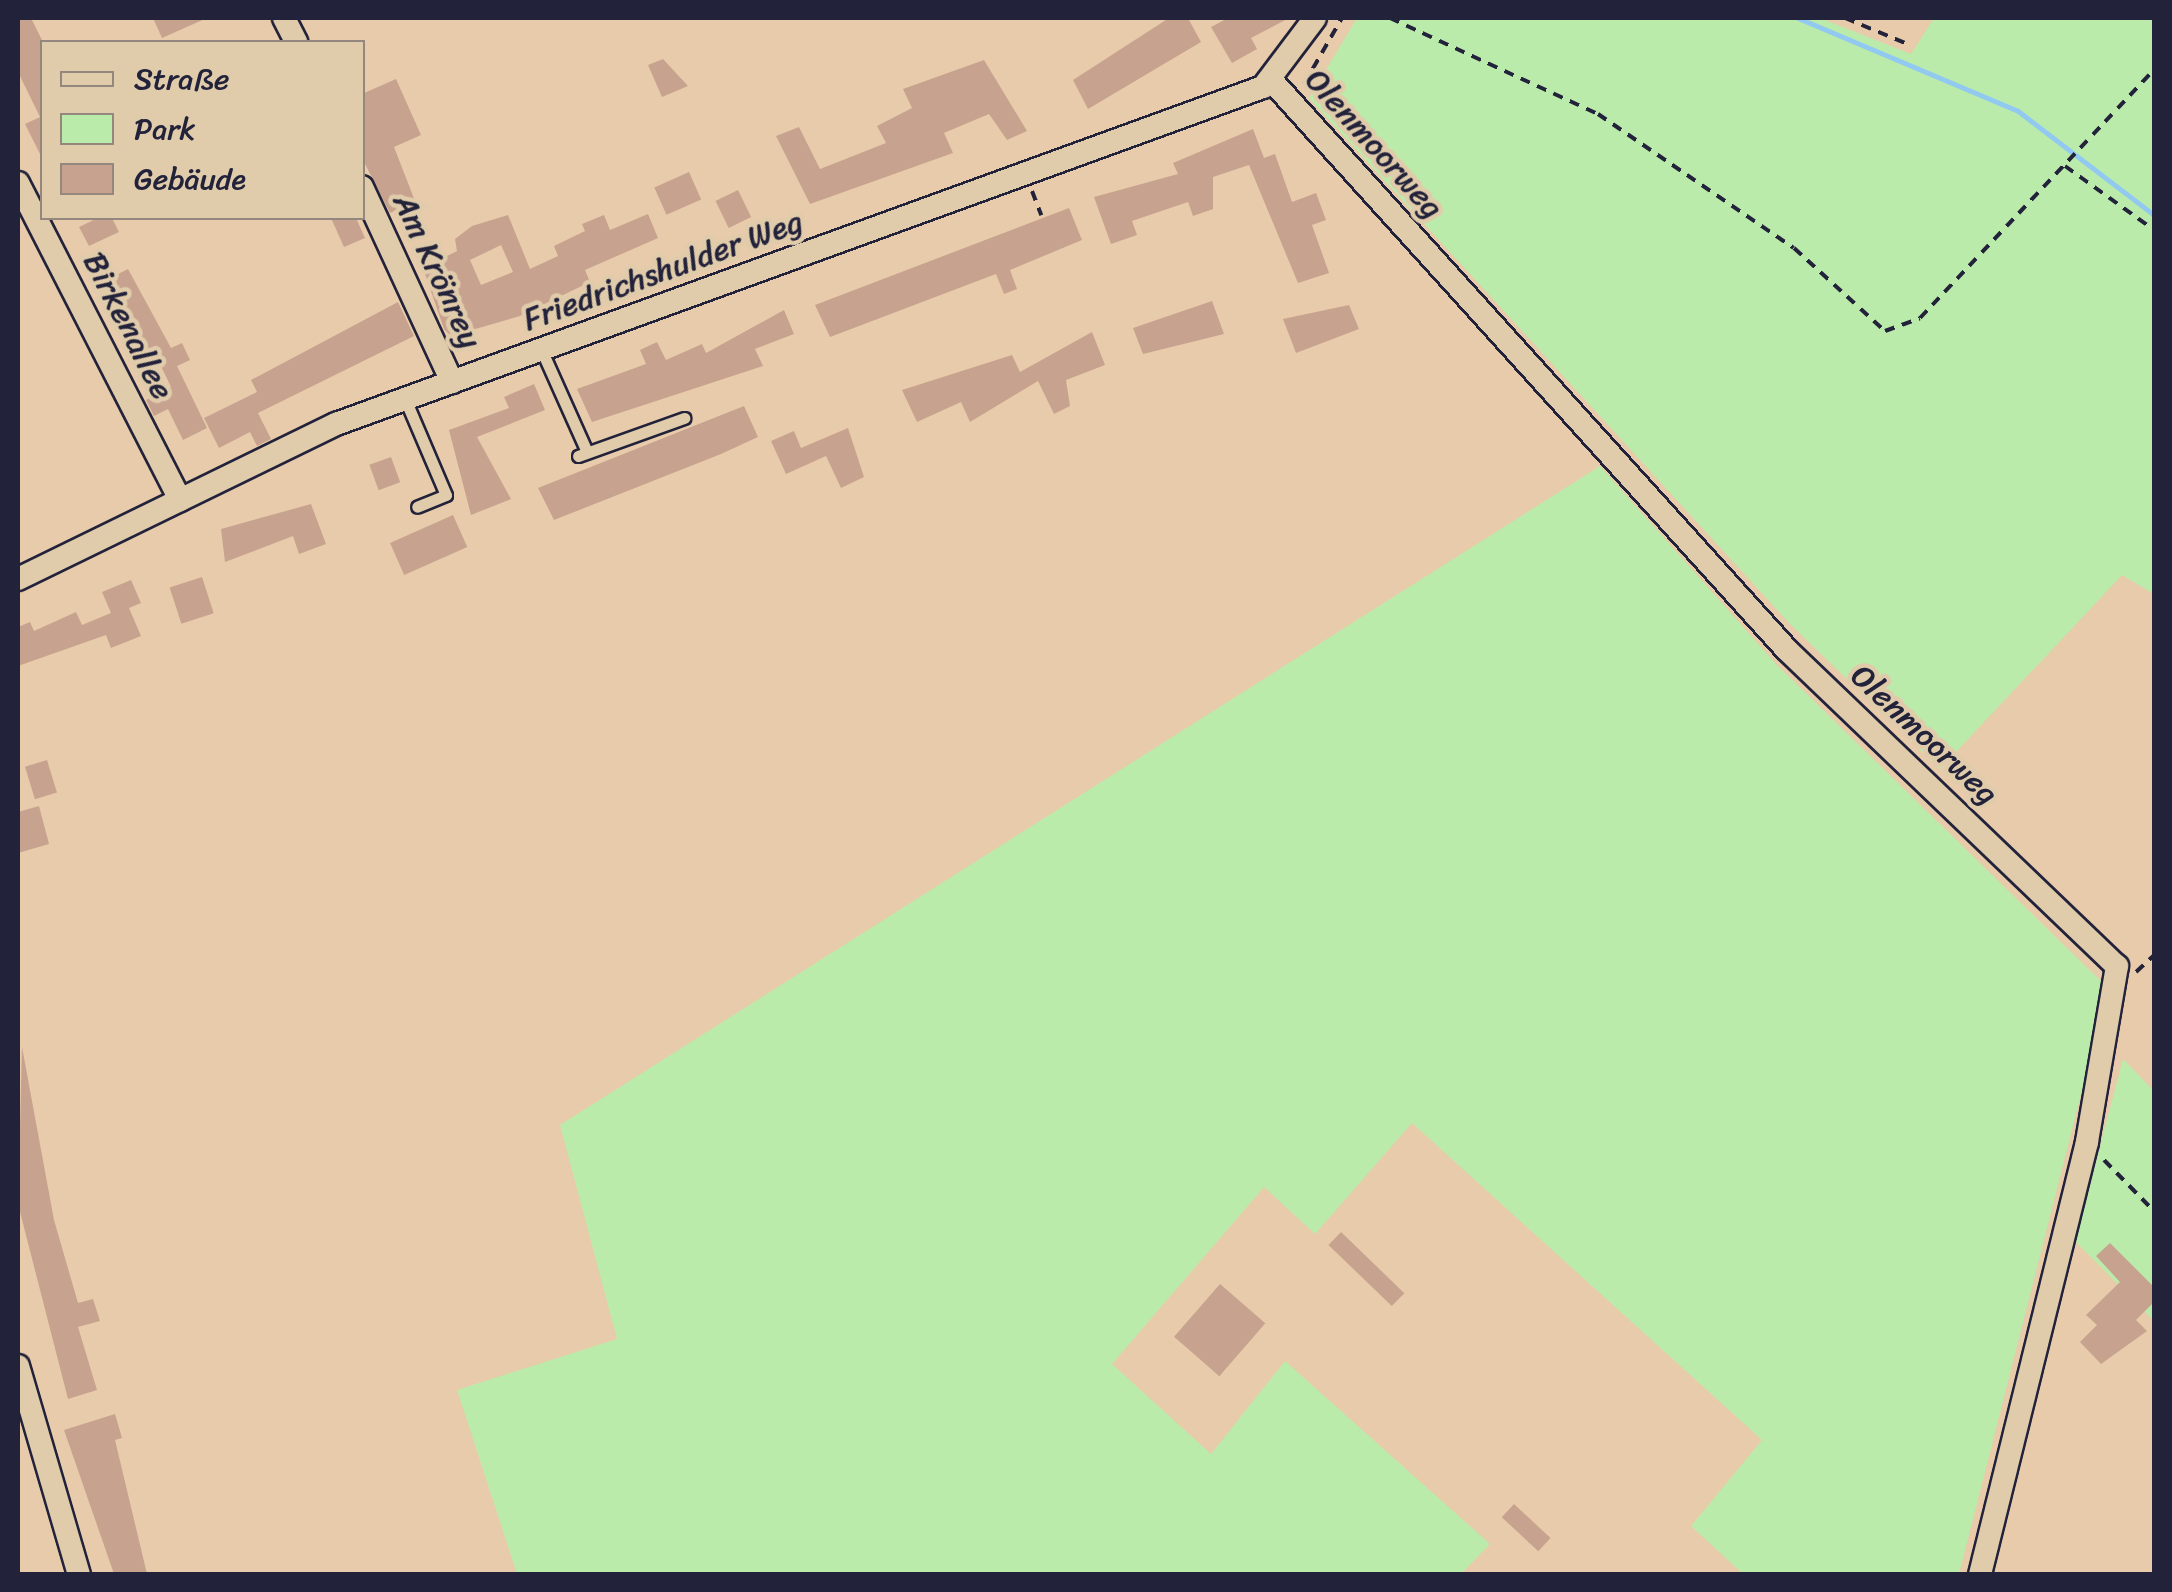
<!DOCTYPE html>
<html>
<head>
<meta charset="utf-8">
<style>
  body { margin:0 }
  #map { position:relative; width:2172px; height:1592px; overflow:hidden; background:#e8cbaa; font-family:Sriracha,sans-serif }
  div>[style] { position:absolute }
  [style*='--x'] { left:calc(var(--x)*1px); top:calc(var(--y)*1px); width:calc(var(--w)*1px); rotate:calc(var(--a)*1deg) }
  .green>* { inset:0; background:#bbebaa }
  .stream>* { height:5px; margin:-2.5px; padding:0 2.5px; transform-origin:2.5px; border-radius:2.5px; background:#92c9f0 }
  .building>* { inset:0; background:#c7a38f; transform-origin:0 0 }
  .path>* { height:4px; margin-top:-2px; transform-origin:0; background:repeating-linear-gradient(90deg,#22223b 0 10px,transparent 0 18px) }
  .roads { filter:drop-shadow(2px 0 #22223b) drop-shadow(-2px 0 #22223b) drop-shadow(0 2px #22223b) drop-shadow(0 -2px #22223b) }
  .lane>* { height:11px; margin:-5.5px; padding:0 5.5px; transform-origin:5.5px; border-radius:5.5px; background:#e0cbaa }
  .street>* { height:22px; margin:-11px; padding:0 11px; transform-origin:11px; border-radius:11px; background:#e0cbaa }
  span { translate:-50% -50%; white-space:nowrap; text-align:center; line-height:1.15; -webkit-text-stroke:9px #e0cbaa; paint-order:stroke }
  .street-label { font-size:32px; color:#22223b }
  .frame { position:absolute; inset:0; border:20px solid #22223b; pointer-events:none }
  .legend { position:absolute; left:40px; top:40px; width:325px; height:180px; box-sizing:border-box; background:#e0cbaa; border:2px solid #94877e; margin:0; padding:12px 18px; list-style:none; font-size:30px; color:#22223b }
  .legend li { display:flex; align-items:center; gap:20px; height:50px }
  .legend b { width:50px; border:2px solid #94877e }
</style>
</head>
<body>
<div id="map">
  <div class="green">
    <i style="clip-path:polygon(1357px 18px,1820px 18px,1911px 54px,1934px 18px,2154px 18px,2154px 594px,2122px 575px,1940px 769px,1790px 624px,1309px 98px)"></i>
    <i style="clip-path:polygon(1600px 466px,1776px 664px,2108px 988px,1959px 1574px,1743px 1574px,1691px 1526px,1762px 1440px,1412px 1123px,1315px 1234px,1264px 1187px,1112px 1364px,1211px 1454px,1285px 1361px,1490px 1544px,1461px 1574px,517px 1574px,457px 1390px,617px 1339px,560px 1125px)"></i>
    <i style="clip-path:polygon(2123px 1059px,2154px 1091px,2154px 1321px,2075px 1241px)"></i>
  </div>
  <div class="stream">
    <i style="--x:1798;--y:18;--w:239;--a:22.9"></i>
    <i style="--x:2018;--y:111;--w:171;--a:37.4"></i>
  </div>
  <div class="building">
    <i style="clip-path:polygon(18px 18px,31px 18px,42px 40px,42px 158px,25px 124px,40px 117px,18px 72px)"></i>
    <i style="clip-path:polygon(153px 18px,207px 18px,162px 38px)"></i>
    <i style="clip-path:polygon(1169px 18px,1188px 18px,1201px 42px,1088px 109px,1073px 80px)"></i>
    <i style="clip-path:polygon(1228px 18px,1289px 18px,1251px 38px,1257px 49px,1232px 63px,1211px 27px)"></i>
    <i style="clip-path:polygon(663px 59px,688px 86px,662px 97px,648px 65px)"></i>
    <i style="clip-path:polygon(984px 60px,1027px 131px,1007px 140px,989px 114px,944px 133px,953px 153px,810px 204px,776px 136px,799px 127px,820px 169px,886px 143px,877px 126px,912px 108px,903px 89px)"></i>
    <i style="clip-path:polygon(396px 79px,421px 135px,394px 147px,415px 201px,390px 213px,362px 158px,362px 94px)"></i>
    <i style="clip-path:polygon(1253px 129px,1264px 158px,1275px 154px,1292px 202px,1316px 193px,1326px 220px,1312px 225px,1329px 273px,1298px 283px,1249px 165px,1213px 177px,1213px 209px,1193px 216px,1188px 202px,1132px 221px,1137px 235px,1111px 244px,1094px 197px,1178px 174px,1173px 163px)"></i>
    <i style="left:689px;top:172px;width:30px;height:38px;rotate:66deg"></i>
    <i style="left:738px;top:190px;width:30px;height:25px;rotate:64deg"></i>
    <i style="clip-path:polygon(1069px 208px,1082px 240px,1010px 270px,1017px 289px,1004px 294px,996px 274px,830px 337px,815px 305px)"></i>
    <i style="clip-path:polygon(evenodd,648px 214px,658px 238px,585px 270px,590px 282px,520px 316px,451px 336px,444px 329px,423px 268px,457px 251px,455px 239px,472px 226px,508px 215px,530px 269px,558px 256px,554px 246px,585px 231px,582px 224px,604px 215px,610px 230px,648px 214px,501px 245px,513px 272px,481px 285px,470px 260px,501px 245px)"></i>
    <i style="clip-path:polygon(98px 218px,112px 218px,119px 232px,89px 246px,79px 227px)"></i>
    <i style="clip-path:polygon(331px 218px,356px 218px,365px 238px,344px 247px)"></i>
    <i style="clip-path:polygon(128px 269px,171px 348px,182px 343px,190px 360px,177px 366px,207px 428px,183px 440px,168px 409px,154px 416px,146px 400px,171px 387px,156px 356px,143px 363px,106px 280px)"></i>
    <i style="clip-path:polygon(1212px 301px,1224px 334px,1143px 354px,1133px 328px)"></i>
    <i style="clip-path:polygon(398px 302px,414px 336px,258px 413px,271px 439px,257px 446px,250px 432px,219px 448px,204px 418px,257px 392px,251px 380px)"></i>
    <i style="clip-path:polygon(1349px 305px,1359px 329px,1296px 353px,1283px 319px)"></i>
    <i style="clip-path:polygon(784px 310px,794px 334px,755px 349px,763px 366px,592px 422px,577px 389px,646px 364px,640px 350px,657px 342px,666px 360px,702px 344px,706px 353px)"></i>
    <i style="clip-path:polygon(1092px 332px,1105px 365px,1066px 380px,1070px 406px,1054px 414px,1038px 381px,970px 422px,961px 402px,917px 422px,902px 390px,1012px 355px,1020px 372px)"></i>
    <i style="clip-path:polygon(534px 384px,545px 410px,477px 437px,511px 499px,471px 515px,449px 430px,509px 408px,504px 397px)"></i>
    <i style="clip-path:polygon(744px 406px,758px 437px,721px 454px,554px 520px,538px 488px)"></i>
    <i style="clip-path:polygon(848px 428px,864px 477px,841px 488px,826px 456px,786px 474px,771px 441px,794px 431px,801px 448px)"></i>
    <i style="left:391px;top:457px;width:27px;height:23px;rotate:70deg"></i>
    <i style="clip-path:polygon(311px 504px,326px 544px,299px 554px,293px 536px,225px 562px,221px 529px)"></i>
    <i style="left:453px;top:515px;width:35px;height:69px;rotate:66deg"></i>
    <i style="left:202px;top:577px;width:38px;height:34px;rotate:72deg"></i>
    <i style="clip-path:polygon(131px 580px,141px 603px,129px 608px,141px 636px,111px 648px,106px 635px,18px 666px,18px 627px,30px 622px,34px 631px,76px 612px,82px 625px,111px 613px,102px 592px)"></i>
    <i style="left:47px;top:760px;width:34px;height:23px;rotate:73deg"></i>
    <i style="clip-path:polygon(39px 806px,49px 844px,18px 853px,18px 812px)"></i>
    <i style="clip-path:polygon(22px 1047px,54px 1220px,78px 1303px,93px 1299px,100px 1321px,78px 1327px,97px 1390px,68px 1399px,18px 1204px)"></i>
    <i style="left:1341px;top:1232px;width:88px;height:18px;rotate:44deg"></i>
    <i style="clip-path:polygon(2110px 1243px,2154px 1287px,2154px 1302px,2136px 1320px,2147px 1331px,2101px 1364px,2080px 1342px,2097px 1325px,2086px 1315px,2120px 1282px,2096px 1256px)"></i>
    <i style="left:1220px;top:1284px;width:60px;height:70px;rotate:41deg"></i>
    <i style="clip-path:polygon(115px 1414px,122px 1438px,115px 1440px,147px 1574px,114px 1574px,64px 1430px)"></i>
    <i style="left:1514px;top:1504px;width:50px;height:18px;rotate:43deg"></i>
  </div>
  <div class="path">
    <i style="--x:1390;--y:18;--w:229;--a:24.8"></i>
    <i style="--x:1598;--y:114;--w:237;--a:34.4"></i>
    <i style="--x:1794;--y:248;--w:123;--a:42.4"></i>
    <i style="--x:1885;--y:331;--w:37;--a:-20"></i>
    <i style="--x:1920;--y:318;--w:341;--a:-46.7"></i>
    <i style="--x:1845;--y:18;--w:70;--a:22.6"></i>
    <i style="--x:1304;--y:84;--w:76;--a:-60.1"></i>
    <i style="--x:2065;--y:166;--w:110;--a:35.7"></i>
    <i style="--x:1032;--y:191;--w:26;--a:69"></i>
    <i style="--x:2136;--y:972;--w:25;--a:-43"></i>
    <i style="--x:2104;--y:1160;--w:71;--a:45.6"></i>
  </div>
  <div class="roads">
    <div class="lane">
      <i style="--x:541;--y:349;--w:113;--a:65.9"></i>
      <i style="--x:405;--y:399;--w:104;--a:66.9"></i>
      <i style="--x:446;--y:495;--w:31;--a:158"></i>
      <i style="--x:578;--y:456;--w:113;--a:-19.7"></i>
    </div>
    <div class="street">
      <i style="--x:284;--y:18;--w:27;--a:63"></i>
      <i style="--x:1272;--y:81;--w:767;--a:47.85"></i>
      <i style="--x:1787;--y:650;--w:457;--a:43.8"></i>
      <i style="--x:2117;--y:966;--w:179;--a:99.7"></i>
      <i style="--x:2087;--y:1142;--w:445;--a:103.9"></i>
      <i style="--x:18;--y:183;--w:356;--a:62.9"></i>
      <i style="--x:362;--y:187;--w:215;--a:65.2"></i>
      <i style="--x:18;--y:579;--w:354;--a:-26"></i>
      <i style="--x:336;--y:424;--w:986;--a:-19.98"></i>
      <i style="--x:1263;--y:87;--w:86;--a:-53"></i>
      <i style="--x:18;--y:1366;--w:217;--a:73.7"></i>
    </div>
  </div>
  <div class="street-label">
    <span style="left:1374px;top:144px;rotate:48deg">Olenmoorweg</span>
    <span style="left:437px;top:271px;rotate:65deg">Am Krönrey</span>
    <span style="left:663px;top:271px;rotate:-20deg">Friedrichshulder Weg</span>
    <span style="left:128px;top:326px;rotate:63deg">Birkenallee</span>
    <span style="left:1924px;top:735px;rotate:43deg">Olenmoorweg</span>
  </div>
  <div class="frame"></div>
  <ul class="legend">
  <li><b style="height:12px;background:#e0cbaa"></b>Straße</li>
  <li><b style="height:28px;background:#bbebaa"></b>Park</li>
  <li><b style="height:28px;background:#c7a38f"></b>Gebäude</li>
  </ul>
</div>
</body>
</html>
